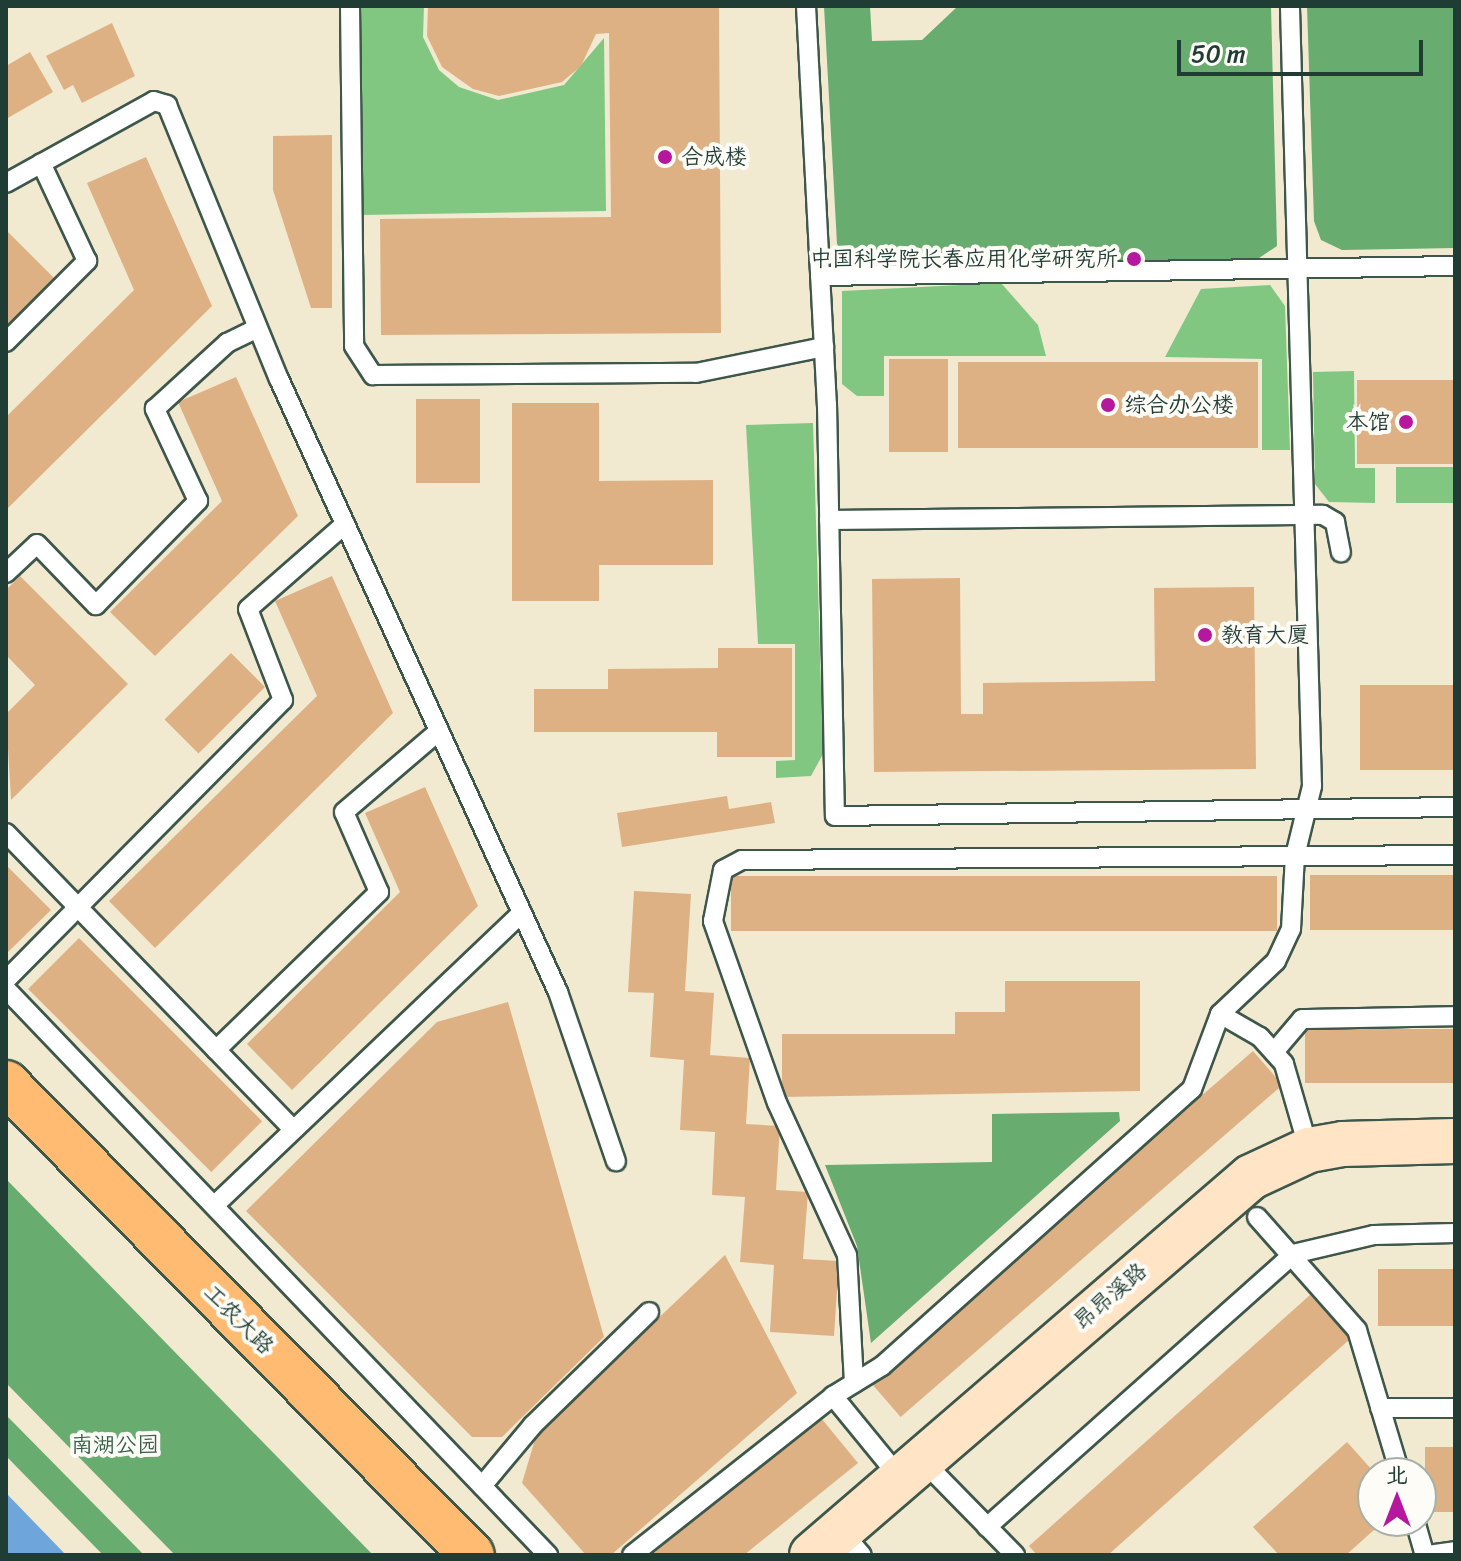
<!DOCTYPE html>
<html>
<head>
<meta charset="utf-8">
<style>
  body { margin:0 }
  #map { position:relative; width:1461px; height:1561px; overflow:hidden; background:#f1e9d0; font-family:Sriracha,"LXGW WenKai TC",sans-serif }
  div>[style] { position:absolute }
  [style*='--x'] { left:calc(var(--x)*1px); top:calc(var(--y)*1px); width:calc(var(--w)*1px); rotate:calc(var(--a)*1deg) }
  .green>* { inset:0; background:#81c782; transform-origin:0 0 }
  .forest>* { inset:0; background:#68ac70 }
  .water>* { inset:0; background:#6ea6dc }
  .building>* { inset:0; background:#deb184; transform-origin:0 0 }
  .roads { filter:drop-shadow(2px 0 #3e574b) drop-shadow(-2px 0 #3e574b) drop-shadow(0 2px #3e574b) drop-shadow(0 -2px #3e574b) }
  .lane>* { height:18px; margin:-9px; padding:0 9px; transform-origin:9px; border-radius:9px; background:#fff }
  .secondary>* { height:44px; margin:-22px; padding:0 22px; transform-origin:22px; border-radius:22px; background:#ffe4c6 }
  .primary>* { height:44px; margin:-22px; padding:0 22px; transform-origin:22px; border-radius:22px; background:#ffbb71 }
  .dots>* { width:22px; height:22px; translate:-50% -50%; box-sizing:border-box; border:4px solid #fdfcf7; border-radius:50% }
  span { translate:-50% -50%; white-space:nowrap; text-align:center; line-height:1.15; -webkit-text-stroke:8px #fdfcf7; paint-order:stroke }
  .poi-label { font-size:22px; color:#1f3d34 }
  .left { translate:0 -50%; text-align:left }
  .right { translate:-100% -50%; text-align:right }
  .street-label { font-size:22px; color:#1f3d34 }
  .park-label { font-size:22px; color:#386048 }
  .frame { position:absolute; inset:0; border:8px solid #1f3d34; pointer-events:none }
  .north { position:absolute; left:1357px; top:1457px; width:80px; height:80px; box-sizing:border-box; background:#fdfcf7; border:2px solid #a4b0a9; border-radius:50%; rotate:0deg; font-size:22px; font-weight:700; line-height:32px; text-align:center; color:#1f3d34 }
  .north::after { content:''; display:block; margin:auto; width:28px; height:36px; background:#b5179e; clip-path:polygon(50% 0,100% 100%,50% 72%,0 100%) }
  .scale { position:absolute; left:1177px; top:40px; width:246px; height:36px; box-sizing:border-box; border:4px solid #1f3d34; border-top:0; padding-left:10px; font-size:24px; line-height:28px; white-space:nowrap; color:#1f3d34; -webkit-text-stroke:6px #fdfcf7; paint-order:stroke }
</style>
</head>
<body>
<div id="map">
  <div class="green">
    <i style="clip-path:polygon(360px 6px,424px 6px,423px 37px,439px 70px,459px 87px,498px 100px,564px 85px,604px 38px,606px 211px,363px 215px)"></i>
    <i style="clip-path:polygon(1001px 283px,1038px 325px,1046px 356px,884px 356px,884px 396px,857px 396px,842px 384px,842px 291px)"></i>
    <i style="clip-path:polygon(1270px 285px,1285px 306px,1290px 450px,1262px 450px,1262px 359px,1165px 357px,1201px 289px)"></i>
    <i style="clip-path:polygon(1354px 371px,1355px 468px,1375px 468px,1375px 503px,1329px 502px,1315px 484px,1313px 372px)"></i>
    <i style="clip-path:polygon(813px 423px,823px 754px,811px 776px,776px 778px,776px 761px,795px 760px,795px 644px,758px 644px,746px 425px)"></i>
    <i style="left:1455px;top:467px;width:36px;height:59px;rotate:90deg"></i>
  </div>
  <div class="forest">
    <i style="clip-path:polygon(824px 6px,870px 6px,872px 41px,922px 40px,958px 6px,1271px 6px,1277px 246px,1256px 260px,849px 262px,837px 244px)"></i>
    <i style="clip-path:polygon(1307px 6px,1455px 6px,1455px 248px,1342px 250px,1321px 240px,1314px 221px)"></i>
    <i style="clip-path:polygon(1119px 1112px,1120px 1121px,871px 1343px,857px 1246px,825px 1165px,992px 1162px,992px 1114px)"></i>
    <i style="clip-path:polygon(6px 1179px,373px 1555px,175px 1555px,6px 1383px)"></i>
    <i style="clip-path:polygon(6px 1415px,144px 1555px,103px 1555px,6px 1456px)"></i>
  </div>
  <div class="water">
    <i style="clip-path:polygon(6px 1493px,66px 1555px,6px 1555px)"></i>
  </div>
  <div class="building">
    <i style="clip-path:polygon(428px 6px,719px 6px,721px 333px,381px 335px,380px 219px,611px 217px,609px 33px,596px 34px,581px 66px,562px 82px,499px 96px,473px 89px,442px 67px,427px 36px)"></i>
    <i style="clip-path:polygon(112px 23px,135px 76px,82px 103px,73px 85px,64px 90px,46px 56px)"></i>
    <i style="clip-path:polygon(30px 52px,53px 92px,6px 119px,6px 66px)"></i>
    <i style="clip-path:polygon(332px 135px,332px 308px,311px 308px,273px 190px,273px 136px)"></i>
    <i style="clip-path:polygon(146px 157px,212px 306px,6px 510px,6px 417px,134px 290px,87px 183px)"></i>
    <i style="clip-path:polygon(6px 230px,56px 280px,6px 329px)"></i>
    <i style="left:889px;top:359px;width:59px;height:93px"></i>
    <i style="left:1258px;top:362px;width:86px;height:300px;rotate:90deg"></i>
    <i style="clip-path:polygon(236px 377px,298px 516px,155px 656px,110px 612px,222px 501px,178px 402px)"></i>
    <i style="left:1357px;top:380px;width:98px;height:84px"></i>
    <i style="left:480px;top:399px;width:84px;height:64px;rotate:90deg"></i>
    <i style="clip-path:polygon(512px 403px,599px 403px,599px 481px,713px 480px,713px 565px,599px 565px,599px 601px,512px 601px)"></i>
    <i style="clip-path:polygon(20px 576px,128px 684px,11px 800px,6px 714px,35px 685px,6px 655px,6px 590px)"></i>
    <i style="clip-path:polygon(332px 576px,393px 713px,155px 948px,109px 901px,317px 696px,275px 601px)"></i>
    <i style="clip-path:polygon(960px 578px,961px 714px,983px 714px,983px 683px,1155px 681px,1154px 588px,1254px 587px,1256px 769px,874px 772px,872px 579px)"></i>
    <i style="clip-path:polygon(718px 648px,792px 648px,792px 757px,717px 757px,717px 732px,534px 732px,534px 689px,608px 689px,608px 669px,718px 668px)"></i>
    <i style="left:231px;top:653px;width:48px;height:94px;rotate:45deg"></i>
    <i style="left:1455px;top:685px;width:85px;height:95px;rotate:90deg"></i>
    <i style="clip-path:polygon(425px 787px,478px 906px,292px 1090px,247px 1044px,400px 892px,365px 813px)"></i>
    <i style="clip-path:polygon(727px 796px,729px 809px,771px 802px,775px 823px,622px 847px,617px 813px)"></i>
    <i style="clip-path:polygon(6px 865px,51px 910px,6px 954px)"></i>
    <i style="left:1455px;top:875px;width:55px;height:145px;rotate:90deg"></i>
    <i style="left:1277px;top:876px;width:55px;height:546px;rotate:90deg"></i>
    <i style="clip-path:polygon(634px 891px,691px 894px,685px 991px,714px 993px,710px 1055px,750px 1058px,746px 1124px,780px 1126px,776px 1190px,808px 1192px,803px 1259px,839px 1261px,834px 1336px,770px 1332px,774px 1265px,740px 1262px,745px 1197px,712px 1195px,715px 1132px,680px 1130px,684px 1060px,650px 1057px,654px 993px,628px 992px)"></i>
    <i style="left:79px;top:938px;width:259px;height:72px;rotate:45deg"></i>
    <i style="clip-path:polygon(1005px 981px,1140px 981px,1140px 1091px,782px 1097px,782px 1034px,955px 1034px,955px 1012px,1005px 1012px)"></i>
    <i style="clip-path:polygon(508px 1002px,604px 1337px,502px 1437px,472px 1437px,246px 1211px,437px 1022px)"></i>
    <i style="left:1455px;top:1029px;width:54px;height:150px;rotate:90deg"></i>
    <i style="left:1253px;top:1051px;width:45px;height:506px;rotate:49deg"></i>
    <i style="clip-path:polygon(725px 1255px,797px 1393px,611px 1555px,586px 1555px,522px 1483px,537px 1433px)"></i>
    <i style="left:1455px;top:1269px;width:57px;height:77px;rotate:90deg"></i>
    <i style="clip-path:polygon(1310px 1295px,1350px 1339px,1108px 1555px,1037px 1555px,1029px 1546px)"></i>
    <i style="clip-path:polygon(821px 1418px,858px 1463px,744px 1555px,651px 1555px)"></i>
    <i style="clip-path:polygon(1347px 1442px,1373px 1471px,1373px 1521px,1384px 1521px,1346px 1555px,1279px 1555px,1253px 1527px)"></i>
    <i style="left:1455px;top:1447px;width:65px;height:30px;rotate:90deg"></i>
  </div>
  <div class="roads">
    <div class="lane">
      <i style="--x:350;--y:6;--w:340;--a:89.3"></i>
      <i style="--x:354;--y:346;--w:35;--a:57"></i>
      <i style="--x:373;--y:375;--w:323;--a:-0.4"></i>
      <i style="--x:696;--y:373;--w:131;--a:-11.5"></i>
      <i style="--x:806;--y:6;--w:399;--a:87"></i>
      <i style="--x:827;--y:404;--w:412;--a:88.9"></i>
      <i style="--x:835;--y:816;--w:620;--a:-0.83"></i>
      <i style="--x:6;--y:183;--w:169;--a:-29"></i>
      <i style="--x:154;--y:101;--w:14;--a:17"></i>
      <i style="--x:167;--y:105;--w:296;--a:67.8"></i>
      <i style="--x:279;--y:379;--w:674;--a:65.53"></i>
      <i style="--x:558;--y:992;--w:179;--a:71.1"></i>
      <i style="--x:820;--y:276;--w:635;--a:-0.9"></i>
      <i style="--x:6;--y:342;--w:115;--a:-45"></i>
      <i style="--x:87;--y:261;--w:108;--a:-115.1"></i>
      <i style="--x:829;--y:520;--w:494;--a:-0.6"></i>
      <i style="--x:1323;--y:515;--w:14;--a:30"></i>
      <i style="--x:1335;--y:522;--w:31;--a:79"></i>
      <i style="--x:6;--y:573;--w:42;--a:-43.1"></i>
      <i style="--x:37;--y:544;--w:85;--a:46"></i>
      <i style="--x:96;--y:605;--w:146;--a:-45.6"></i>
      <i style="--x:198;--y:501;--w:102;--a:-115.1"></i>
      <i style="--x:155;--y:409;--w:98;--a:-42.5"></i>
      <i style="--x:227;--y:343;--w:34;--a:-26"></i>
      <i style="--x:6;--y:833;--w:411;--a:45.9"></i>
      <i style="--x:6;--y:980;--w:394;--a:-45.3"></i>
      <i style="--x:283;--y:700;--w:97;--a:-111"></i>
      <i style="--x:248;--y:609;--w:129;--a:-41.2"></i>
      <i style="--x:6;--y:989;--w:784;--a:46.24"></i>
      <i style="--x:1220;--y:1014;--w:46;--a:29.9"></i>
      <i style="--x:1260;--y:1037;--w:36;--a:48"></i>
      <i style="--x:1284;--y:1064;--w:90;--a:73.8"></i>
      <i style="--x:216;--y:1050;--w:227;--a:-44.1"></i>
      <i style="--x:379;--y:892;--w:87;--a:-113.6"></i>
      <i style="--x:344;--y:812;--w:125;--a:-40.5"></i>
      <i style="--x:1274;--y:1052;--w:43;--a:-49.7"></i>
      <i style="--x:1302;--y:1019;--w:153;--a:-1.1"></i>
      <i style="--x:217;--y:1203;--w:421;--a:-43.6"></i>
      <i style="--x:1257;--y:1217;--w:151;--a:48.5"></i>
      <i style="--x:1357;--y:1330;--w:149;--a:73.3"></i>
      <i style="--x:854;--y:1383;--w:128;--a:-93.1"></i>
      <i style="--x:847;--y:1255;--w:167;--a:-114.7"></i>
      <i style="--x:777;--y:1103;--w:193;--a:-109.4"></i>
      <i style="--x:713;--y:921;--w:52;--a:-78.9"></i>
      <i style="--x:723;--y:870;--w:21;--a:-28"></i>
      <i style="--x:742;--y:860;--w:713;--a:-0.4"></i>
      <i style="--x:833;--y:1396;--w:106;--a:50.7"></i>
      <i style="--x:1380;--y:1408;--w:75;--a:0"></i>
      <i style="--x:922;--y:1460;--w:133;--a:45.6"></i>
      <i style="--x:482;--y:1486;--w:80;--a:-50.1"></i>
      <i style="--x:533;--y:1425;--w:162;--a:-44.2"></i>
      <i style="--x:1415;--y:1521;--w:35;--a:74"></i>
      <i style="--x:987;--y:1527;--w:410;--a:-41.7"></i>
      <i style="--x:1293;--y:1254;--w:83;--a:-13.2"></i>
      <i style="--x:1374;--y:1235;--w:81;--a:-1.4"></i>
      <i style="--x:840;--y:1530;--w:33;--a:49"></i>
      <i style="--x:632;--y:1555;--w:256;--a:-38.3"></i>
      <i style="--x:833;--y:1396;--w:57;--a:-31.5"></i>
      <i style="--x:882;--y:1366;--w:416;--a:-41.8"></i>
      <i style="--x:1192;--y:1089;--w:80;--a:-69.5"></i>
      <i style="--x:1220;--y:1014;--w:77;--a:-43.4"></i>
      <i style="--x:1276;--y:961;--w:35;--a:-65"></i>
      <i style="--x:1291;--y:929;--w:73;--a:-86.9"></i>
      <i style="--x:1295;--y:856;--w:72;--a:-76.3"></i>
      <i style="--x:1312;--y:786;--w:780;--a:-91.62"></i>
      <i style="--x:1428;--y:1555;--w:27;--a:-8"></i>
    </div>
    <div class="secondary">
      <i style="--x:812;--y:1555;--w:579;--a:-40.73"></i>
      <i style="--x:1251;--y:1177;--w:64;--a:-25"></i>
      <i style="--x:1309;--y:1150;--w:35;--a:-10"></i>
      <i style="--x:1343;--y:1144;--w:112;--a:-1.5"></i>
    </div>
    <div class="primary">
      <i style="--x:6;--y:1083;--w:663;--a:45.37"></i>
    </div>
  </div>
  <div class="dots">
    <i style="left:665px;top:157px;background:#b5179e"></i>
    <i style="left:1134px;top:259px;background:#b5179e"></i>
    <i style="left:1108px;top:405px;background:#b5179e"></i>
    <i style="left:1406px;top:422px;background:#b5179e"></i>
    <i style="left:1205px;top:635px;background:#b5179e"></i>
  </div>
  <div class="poi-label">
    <span class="left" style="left:681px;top:157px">合成楼</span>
    <span class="right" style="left:1118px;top:259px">中国科学院长春应用化学研究所</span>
    <span class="left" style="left:1124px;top:405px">综合办公楼</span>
    <span class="right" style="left:1390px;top:422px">本馆</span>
    <span class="left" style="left:1221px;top:635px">教育大厦</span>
  </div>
  <div class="street-label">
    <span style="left:1110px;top:1296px;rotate:-41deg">昂昂溪路</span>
    <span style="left:239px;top:1319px;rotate:45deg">工农大路</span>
  </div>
  <div class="park-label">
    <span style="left:115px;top:1445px">南湖公园</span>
  </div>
  <div class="frame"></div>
  <div class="north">北</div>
  <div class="scale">50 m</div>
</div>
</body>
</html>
